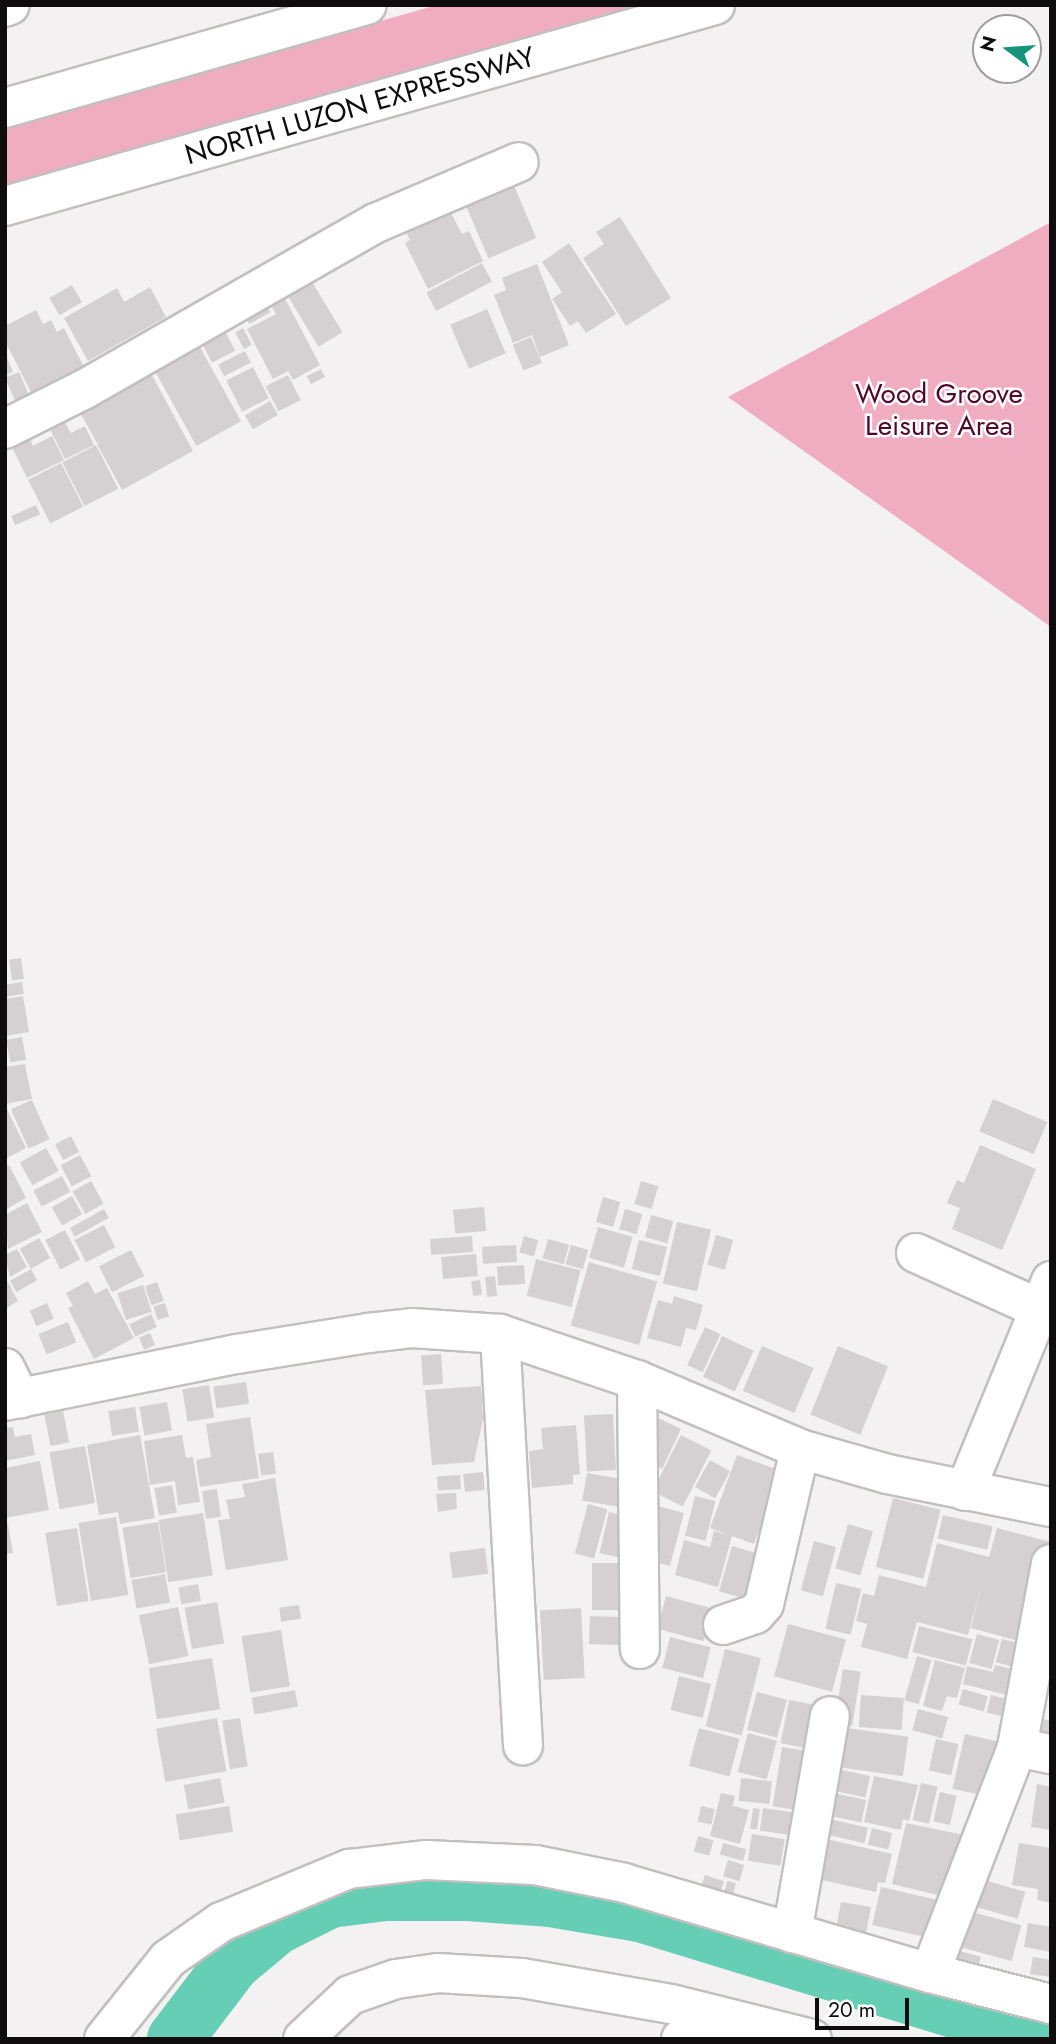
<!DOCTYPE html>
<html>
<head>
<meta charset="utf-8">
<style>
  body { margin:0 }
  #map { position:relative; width:1056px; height:2044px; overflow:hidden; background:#f4f1f2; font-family:Jost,sans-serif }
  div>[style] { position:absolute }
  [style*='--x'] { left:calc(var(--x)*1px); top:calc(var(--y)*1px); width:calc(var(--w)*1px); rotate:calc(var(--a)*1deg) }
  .green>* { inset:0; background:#f0adc1 }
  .river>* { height:56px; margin:-28px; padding:0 28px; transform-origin:28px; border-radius:28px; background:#66ceb5 }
  .building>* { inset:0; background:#d5d1d2; transform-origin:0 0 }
  .roads { filter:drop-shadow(2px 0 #c2bfbf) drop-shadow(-2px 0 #c2bfbf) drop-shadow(0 2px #c2bfbf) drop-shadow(0 -2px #c2bfbf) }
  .minor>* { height:38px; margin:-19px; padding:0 19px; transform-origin:19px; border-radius:19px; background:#fff }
  .major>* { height:38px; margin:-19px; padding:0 19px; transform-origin:19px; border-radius:19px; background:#fff }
  .highway>* { height:38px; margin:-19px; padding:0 19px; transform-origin:19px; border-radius:19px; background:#fff }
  span { translate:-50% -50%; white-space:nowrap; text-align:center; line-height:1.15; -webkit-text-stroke:5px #fff; paint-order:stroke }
  .street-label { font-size:28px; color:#0e0c0d }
  .park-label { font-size:28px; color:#52082a }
  .frame { position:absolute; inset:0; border:7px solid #0e0c0d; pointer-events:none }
  .north { position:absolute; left:972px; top:14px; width:70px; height:70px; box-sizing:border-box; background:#fff; border:2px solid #9f9e9e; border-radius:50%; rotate:286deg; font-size:19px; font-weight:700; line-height:28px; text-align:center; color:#0e0c0d }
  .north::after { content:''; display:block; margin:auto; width:24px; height:32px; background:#15947c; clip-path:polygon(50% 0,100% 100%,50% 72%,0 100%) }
  .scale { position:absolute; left:815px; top:1998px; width:94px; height:32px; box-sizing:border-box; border:4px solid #0e0c0d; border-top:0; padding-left:9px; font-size:21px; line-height:24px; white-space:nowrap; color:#0e0c0d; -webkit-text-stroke:5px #fff; paint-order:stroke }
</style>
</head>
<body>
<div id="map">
  <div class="green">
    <i style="clip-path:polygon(437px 5px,670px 5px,5px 194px,5px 127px)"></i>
    <i style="clip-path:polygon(1051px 222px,1051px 627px,728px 397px)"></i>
  </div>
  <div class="river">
    <i style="--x:175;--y:2039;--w:96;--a:-52.7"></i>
    <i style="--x:233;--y:1963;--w:56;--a:-39.9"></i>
    <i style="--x:276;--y:1927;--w:60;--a:-26.6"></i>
    <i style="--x:330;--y:1900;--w:56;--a:-7.1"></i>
    <i style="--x:386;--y:1893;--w:82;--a:0"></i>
    <i style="--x:468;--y:1893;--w:81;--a:4.2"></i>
    <i style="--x:549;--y:1899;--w:92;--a:9.4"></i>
    <i style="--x:640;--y:1914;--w:429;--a:17"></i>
  </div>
  <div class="building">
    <i style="left:512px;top:181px;width:62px;height:52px;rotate:67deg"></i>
    <i style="clip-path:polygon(449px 209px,462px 234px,469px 231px,483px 261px,428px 289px,405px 243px,410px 240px,399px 219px)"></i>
    <i style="clip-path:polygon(620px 217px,671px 298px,626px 326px,583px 258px,604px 244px,596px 232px)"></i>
    <i style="clip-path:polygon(569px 243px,616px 314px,586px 333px,578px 321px,570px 326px,552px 299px,562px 292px,542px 262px)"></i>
    <i style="left:482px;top:263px;width:21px;height:63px;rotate:62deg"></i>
    <i style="clip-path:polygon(537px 264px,569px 345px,540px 357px,532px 335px,513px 343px,494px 295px,506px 290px,502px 278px)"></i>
    <i style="left:311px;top:280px;width:61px;height:28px;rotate:59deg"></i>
    <i style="left:72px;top:285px;width:20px;height:26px;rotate:60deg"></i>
    <i style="clip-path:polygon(150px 287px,166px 317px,88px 361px,64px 318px,117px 288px,124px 302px)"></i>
    <i style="clip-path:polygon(282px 293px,320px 365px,293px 380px,288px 371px,273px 379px,247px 329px,276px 314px,268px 300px)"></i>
    <i style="left:264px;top:301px;width:13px;height:24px;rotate:61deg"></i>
    <i style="left:487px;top:309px;width:48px;height:40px;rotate:67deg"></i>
    <i style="clip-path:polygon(36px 310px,43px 324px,51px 320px,57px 332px,64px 328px,87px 373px,35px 400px,5px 341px,5px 326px)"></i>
    <i style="left:222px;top:325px;width:29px;height:26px;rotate:63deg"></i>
    <i style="left:243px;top:328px;width:19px;height:9px;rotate:62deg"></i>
    <i style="left:531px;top:337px;width:28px;height:20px;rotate:67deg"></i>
    <i style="left:196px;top:340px;width:93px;height:51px;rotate:61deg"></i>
    <i style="left:245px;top:351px;width:13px;height:30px;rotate:63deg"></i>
    <i style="clip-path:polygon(5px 353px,13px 372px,5px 375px)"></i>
    <i style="left:253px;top:367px;width:35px;height:30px;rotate:63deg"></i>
    <i style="clip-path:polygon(148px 368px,193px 451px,122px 490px,97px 444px,101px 441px,97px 443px,77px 407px)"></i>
    <i style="left:321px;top:369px;width:9px;height:16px;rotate:63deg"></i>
    <i style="left:19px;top:372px;width:30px;height:15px;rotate:67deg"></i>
    <i style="left:288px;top:375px;width:28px;height:25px;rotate:63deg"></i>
    <i style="left:270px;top:401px;width:16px;height:29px;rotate:60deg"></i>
    <i style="clip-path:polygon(63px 419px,71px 433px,85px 426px,94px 445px,65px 459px,49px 427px)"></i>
    <i style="clip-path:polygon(27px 432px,33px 446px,52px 436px,64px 460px,27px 478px,9px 441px)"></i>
    <i style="left:96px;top:445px;width:49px;height:38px;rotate:63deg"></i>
    <i style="left:61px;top:463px;width:49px;height:37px;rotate:63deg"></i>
    <i style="left:36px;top:505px;width:10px;height:27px;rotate:66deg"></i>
    <i style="left:21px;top:958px;width:21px;height:12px;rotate:82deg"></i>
    <i style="left:22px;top:982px;width:12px;height:17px;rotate:81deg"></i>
    <i style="clip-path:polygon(23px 996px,29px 1032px,5px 1036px,5px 999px)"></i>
    <i style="left:22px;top:1037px;width:23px;height:16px;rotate:80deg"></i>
    <i style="clip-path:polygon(25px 1064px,32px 1099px,5px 1104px,5px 1067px)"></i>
    <i style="left:993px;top:1099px;width:59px;height:35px;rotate:23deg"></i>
    <i style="left:32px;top:1100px;width:43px;height:23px;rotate:66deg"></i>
    <i style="clip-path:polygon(5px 1105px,26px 1148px,5px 1159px)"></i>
    <i style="left:71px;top:1136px;width:18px;height:18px;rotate:63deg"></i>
    <i style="clip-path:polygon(980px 1145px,1036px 1169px,1002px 1250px,952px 1229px,960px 1208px,947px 1203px,957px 1180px,964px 1183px)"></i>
    <i style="left:46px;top:1148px;width:26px;height:30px;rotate:61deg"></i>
    <i style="left:80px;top:1155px;width:24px;height:22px;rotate:62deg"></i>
    <i style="clip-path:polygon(9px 1165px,26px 1198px,5px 1210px,5px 1167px)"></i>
    <i style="left:62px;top:1176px;width:18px;height:32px;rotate:63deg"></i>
    <i style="left:91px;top:1181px;width:26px;height:21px;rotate:61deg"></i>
    <i style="left:641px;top:1181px;width:18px;height:24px;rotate:16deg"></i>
    <i style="left:72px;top:1196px;width:21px;height:23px;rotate:61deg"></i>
    <i style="left:603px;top:1197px;width:18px;height:26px;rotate:16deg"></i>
    <i style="clip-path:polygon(27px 1203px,42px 1232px,8px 1249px,5px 1215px)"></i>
    <i style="left:484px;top:1207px;width:24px;height:31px;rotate:85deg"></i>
    <i style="left:104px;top:1209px;width:10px;height:39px;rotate:61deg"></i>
    <i style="left:625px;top:1209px;width:18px;height:21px;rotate:16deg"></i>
    <i style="left:651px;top:1215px;width:23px;height:23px;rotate:15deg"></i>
    <i style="left:677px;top:1222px;width:35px;height:63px;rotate:13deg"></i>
    <i style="left:104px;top:1225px;width:25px;height:33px;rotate:63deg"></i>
    <i style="left:598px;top:1227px;width:36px;height:32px;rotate:16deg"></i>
    <i style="left:65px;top:1230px;width:33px;height:22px;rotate:63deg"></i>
    <i style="left:716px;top:1235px;width:18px;height:31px;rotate:16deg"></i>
    <i style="left:472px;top:1236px;width:16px;height:42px;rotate:86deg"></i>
    <i style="left:524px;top:1236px;width:15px;height:17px;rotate:16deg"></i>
    <i style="left:39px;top:1238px;width:23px;height:22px;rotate:61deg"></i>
    <i style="left:548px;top:1239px;width:22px;height:20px;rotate:16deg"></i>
    <i style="left:639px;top:1240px;width:29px;height:30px;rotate:14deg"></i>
    <i style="left:516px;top:1245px;width:17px;height:34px;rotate:87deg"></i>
    <i style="left:571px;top:1245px;width:18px;height:20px;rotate:16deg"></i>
    <i style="clip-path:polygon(17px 1249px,27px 1267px,10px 1277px,5px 1255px)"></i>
    <i style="left:131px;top:1250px;width:29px;height:36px;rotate:63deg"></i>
    <i style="left:476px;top:1254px;width:22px;height:35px;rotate:85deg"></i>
    <i style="left:536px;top:1259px;width:46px;height:38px;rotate:14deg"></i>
    <i style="left:589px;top:1262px;width:71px;height:66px;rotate:16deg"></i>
    <i style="left:524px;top:1265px;width:19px;height:27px;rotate:87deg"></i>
    <i style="left:31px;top:1269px;width:13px;height:24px;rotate:61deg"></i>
    <i style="left:495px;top:1276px;width:20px;height:10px;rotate:84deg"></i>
    <i style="left:480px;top:1280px;width:15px;height:9px;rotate:82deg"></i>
    <i style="clip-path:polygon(88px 1281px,95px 1294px,107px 1288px,134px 1338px,94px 1359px,68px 1308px,73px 1306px,66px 1293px)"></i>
    <i style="clip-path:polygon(8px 1282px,18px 1301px,5px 1309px,5px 1283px)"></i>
    <i style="left:157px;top:1282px;width:20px;height:13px;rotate:70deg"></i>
    <i style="left:143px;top:1285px;width:28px;height:27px;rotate:72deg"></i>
    <i style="clip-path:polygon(674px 1296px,703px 1305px,696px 1330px,686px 1328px,681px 1347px,647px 1338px,658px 1300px,672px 1304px)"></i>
    <i style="left:47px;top:1303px;width:17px;height:19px;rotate:66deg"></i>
    <i style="left:165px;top:1303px;width:14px;height:12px;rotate:73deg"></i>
    <i style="left:151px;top:1314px;width:14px;height:24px;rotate:65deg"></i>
    <i style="left:68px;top:1322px;width:22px;height:32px;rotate:68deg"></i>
    <i style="left:705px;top:1327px;width:17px;height:42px;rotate:25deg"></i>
    <i style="left:150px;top:1333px;width:13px;height:12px;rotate:67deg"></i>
    <i style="left:722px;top:1336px;width:35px;height:45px;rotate:25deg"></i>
    <i style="left:762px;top:1346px;width:56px;height:49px;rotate:23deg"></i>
    <i style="left:838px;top:1346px;width:54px;height:74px;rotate:22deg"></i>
    <i style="left:441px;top:1354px;width:30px;height:20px;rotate:86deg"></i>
    <i style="left:246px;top:1382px;width:22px;height:33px;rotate:82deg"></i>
    <i style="left:209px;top:1385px;width:33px;height:27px;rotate:81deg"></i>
    <i style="clip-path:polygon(481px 1386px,483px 1419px,474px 1462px,432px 1465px,425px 1390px)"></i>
    <i style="left:167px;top:1402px;width:29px;height:28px;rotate:80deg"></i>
    <i style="left:135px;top:1407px;width:25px;height:27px;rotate:81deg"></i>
    <i style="left:63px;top:1411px;width:32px;height:19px;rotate:79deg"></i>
    <i style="left:613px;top:1414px;width:56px;height:29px;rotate:87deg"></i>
    <i style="clip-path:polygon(652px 1415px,681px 1429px,662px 1469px,648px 1462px)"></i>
    <i style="clip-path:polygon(250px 1417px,259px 1478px,200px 1487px,196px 1460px,211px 1457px,206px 1424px)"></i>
    <i style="clip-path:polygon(576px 1425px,580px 1474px,573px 1475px,573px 1484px,532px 1488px,529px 1451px,543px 1449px,541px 1428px)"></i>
    <i style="clip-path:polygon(13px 1427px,15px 1437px,31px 1434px,35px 1455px,5px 1461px,5px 1428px)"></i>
    <i style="clip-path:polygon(140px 1435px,155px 1518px,120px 1524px,118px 1512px,99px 1515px,87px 1445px)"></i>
    <i style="clip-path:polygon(182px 1435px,186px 1458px,193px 1457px,200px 1502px,178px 1505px,175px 1481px,150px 1485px,144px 1441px)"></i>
    <i style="left:681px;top:1435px;width:34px;height:63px;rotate:27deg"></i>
    <i style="left:85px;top:1446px;width:58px;height:36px;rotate:80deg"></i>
    <i style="left:273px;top:1452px;width:22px;height:15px;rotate:82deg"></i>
    <i style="clip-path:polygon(737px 1455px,781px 1471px,754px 1544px,732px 1536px,718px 1587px,675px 1575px,684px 1540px,710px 1547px,714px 1531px,729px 1535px,710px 1528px)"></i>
    <i style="left:710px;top:1460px;width:23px;height:31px;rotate:29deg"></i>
    <i style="clip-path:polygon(40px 1461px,49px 1510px,5px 1518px,5px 1468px)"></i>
    <i style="left:483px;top:1472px;width:18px;height:20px;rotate:84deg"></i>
    <i style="left:587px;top:1473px;width:42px;height:28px;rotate:10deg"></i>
    <i style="left:460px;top:1475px;width:14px;height:23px;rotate:86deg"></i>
    <i style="clip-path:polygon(275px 1478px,288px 1560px,226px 1570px,218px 1520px,230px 1519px,226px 1500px,245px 1497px,242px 1484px)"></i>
    <i style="left:172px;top:1485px;width:28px;height:18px;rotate:80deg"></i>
    <i style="left:217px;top:1489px;width:28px;height:15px;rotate:82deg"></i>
    <i style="clip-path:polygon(456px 1493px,457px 1509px,438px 1512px,436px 1494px)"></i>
    <i style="left:695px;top:1496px;width:21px;height:41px;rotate:14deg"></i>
    <i style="left:893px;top:1498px;width:49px;height:71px;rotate:14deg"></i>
    <i style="left:588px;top:1504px;width:20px;height:51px;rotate:15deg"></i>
    <i style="left:658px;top:1506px;width:27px;height:55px;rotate:15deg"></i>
    <i style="left:609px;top:1512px;width:22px;height:42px;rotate:13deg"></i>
    <i style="left:203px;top:1513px;width:63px;height:45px;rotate:81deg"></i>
    <i style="left:943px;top:1515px;width:51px;height:24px;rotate:13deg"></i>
    <i style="left:116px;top:1517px;width:79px;height:38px;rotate:81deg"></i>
    <i style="left:158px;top:1522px;width:51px;height:36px;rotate:81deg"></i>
    <i style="clip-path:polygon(8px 1524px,13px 1553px,5px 1554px,5px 1525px)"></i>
    <i style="left:848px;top:1524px;width:26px;height:46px;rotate:16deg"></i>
    <i style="left:77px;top:1528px;width:74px;height:32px;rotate:81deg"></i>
    <i style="clip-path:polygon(997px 1528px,1051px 1542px,1030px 1644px,971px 1628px,982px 1582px,968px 1635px,917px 1622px,907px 1659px,861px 1647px,867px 1624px,856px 1621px,863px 1593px,874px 1596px,879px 1575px,926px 1587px,937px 1543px,989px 1557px)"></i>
    <i style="left:814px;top:1541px;width:23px;height:51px;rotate:15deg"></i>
    <i style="left:732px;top:1546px;width:36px;height:47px;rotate:16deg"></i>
    <i style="left:485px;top:1548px;width:26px;height:36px;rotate:83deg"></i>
    <i style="left:592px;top:1563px;width:28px;height:47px"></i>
    <i style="left:165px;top:1574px;width:29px;height:34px;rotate:80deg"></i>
    <i style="left:836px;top:1583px;width:26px;height:47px;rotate:13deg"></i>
    <i style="left:198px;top:1584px;width:17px;height:20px;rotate:80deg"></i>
    <i style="left:666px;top:1596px;width:48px;height:34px;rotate:15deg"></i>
    <i style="left:217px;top:1602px;width:42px;height:33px;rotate:80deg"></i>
    <i style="left:299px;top:1605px;width:14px;height:20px;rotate:82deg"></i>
    <i style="left:178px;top:1607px;width:50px;height:40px;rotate:78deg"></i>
    <i style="left:581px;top:1608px;width:70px;height:41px;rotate:87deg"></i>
    <i style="left:590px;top:1616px;width:34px;height:28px;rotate:2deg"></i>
    <i style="left:788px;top:1624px;width:60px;height:54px;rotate:15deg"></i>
    <i style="left:919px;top:1626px;width:55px;height:27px;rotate:14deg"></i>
    <i style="left:281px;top:1630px;width:57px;height:40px;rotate:81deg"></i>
    <i style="left:977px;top:1634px;width:23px;height:30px;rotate:15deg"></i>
    <i style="left:670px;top:1637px;width:42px;height:32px;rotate:14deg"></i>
    <i style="left:1002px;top:1639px;width:34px;height:24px;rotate:15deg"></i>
    <i style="left:725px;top:1649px;width:37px;height:80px;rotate:14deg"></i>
    <i style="left:917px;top:1656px;width:15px;height:46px;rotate:16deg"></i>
    <i style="left:212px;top:1658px;width:52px;height:64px;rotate:81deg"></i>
    <i style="clip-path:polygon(935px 1660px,965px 1668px,957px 1698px,947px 1696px,942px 1711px,923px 1706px)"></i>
    <i style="clip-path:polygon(995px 1665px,1029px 1673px,1023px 1699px,963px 1684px,967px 1666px,993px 1672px)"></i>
    <i style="left:843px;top:1669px;width:18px;height:55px;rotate:9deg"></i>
    <i style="left:679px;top:1676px;width:33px;height:35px;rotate:14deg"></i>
    <i style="left:963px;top:1689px;width:26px;height:16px;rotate:16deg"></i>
    <i style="left:295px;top:1690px;width:17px;height:44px;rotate:80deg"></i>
    <i style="left:757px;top:1692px;width:31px;height:39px;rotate:15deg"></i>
    <i style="left:861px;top:1695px;width:43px;height:32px;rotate:4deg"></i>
    <i style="left:991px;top:1695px;width:30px;height:18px;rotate:14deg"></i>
    <i style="left:789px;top:1700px;width:41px;height:44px;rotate:11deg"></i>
    <i style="left:918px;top:1709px;width:31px;height:22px;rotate:15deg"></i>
    <i style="left:217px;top:1718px;width:54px;height:62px;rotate:80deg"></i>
    <i style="left:240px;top:1718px;width:49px;height:18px;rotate:81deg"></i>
    <i style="clip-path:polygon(1039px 1718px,1051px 1721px,1051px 1748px,1033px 1743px)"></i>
    <i style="left:699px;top:1728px;width:42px;height:39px;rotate:15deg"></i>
    <i style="left:847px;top:1728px;width:62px;height:40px;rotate:8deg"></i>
    <i style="left:748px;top:1733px;width:30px;height:40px;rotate:15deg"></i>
    <i style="left:965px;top:1734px;width:41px;height:56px;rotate:13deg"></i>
    <i style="left:936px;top:1739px;width:23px;height:32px;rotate:13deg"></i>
    <i style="left:782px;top:1747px;width:33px;height:60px;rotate:9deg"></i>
    <i style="left:828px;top:1767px;width:43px;height:22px;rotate:12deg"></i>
    <i style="clip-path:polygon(874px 1776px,918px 1785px,909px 1821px,903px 1819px,901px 1830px,864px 1822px)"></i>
    <i style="left:220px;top:1778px;width:25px;height:37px;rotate:79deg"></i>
    <i style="left:741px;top:1778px;width:31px;height:23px;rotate:6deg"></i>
    <i style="left:921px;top:1783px;width:17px;height:38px;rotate:13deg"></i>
    <i style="clip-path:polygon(1037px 1784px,1051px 1787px,1051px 1830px,1031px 1827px)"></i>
    <i style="left:824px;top:1791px;width:43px;height:23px;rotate:12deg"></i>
    <i style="left:940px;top:1792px;width:17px;height:30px;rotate:13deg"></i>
    <i style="clip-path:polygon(721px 1793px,735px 1796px,733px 1806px,749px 1810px,740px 1844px,710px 1836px)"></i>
    <i style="left:229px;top:1806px;width:26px;height:54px;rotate:81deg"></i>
    <i style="left:701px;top:1806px;width:14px;height:16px;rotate:12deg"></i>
    <i style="left:753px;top:1808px;width:7px;height:21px;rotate:8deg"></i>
    <i style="left:763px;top:1808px;width:43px;height:23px;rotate:8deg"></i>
    <i style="left:830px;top:1819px;width:39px;height:16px;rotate:13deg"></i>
    <i style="clip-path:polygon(906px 1823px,973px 1837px,950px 1898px,892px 1884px)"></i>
    <i style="left:872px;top:1828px;width:21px;height:17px;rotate:14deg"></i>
    <i style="left:752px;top:1834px;width:33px;height:27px;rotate:9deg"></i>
    <i style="left:698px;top:1836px;width:16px;height:16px;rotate:15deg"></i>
    <i style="clip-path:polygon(826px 1839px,892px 1854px,885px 1883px,878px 1882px,876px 1892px,817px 1879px)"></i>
    <i style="left:723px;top:1843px;width:24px;height:12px;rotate:15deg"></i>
    <i style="clip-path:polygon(1019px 1843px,1051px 1848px,1051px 1903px,1037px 1900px,1038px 1889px,1012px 1885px)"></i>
    <i style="left:728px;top:1860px;width:17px;height:17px;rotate:17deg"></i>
    <i style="left:705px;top:1875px;width:20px;height:17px;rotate:18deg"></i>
    <i style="left:984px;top:1880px;width:43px;height:28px;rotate:16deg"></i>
    <i style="left:727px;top:1881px;width:9px;height:17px;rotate:13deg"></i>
    <i style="left:881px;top:1887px;width:65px;height:39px;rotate:13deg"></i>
    <i style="clip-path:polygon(841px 1902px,871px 1907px,865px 1938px,847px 1935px,848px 1926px,837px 1924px)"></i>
    <i style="left:972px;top:1912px;width:51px;height:37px;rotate:15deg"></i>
    <i style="clip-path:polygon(1028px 1923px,1051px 1927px,1051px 1952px,1024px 1947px)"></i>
    <i style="left:952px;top:1949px;width:30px;height:23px;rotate:15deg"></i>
    <i style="clip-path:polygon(1033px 1957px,1051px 1960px,1051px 1977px,1030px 1974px)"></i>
  </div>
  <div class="roads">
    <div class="minor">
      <i style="--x:5;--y:7;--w:5;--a:-22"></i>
      <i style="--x:5;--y:429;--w:87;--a:-26.6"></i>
      <i style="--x:83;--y:390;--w:337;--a:-29.7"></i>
      <i style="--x:376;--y:223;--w:155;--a:-23.1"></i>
      <i style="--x:916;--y:1253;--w:148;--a:24.3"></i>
      <i style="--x:500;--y:1334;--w:412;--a:86.8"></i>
      <i style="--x:5;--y:1368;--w:34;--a:64"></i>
      <i style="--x:637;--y:1380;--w:269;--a:89.4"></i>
      <i style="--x:965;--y:1491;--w:227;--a:-67.7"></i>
      <i style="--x:723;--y:1625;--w:34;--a:-19"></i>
      <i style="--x:755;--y:1614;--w:13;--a:-48"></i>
      <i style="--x:764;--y:1604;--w:159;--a:-76.9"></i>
      <i style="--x:1017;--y:1747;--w:35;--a:12"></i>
      <i style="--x:792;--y:1933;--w:220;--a:-80.1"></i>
      <i style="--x:930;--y:1973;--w:125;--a:14.4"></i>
      <i style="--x:104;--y:2039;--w:102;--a:-51.3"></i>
      <i style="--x:168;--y:1959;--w:65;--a:-34.9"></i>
      <i style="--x:221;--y:1922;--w:139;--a:-22.5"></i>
      <i style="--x:349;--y:1869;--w:78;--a:-6.7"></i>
      <i style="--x:426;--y:1860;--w:109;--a:2.6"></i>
      <i style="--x:535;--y:1865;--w:91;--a:11.4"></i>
      <i style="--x:624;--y:1883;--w:319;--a:16.4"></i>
      <i style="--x:930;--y:1973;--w:242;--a:-68.9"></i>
      <i style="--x:1017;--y:1747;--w:186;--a:-79.5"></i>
      <i style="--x:303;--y:2039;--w:64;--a:-43.1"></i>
      <i style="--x:350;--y:1995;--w:49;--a:-19.2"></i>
      <i style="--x:396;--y:1979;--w:42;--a:-8.1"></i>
      <i style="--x:438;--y:1973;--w:84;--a:3.4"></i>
      <i style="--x:522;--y:1978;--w:151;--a:9.9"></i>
      <i style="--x:671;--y:2004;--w:145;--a:13.9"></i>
      <i style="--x:681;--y:2039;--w:56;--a:-19.7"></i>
    </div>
    <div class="major">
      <i style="--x:5;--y:1401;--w:237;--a:-11.5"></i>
      <i style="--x:237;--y:1354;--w:133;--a:-9.1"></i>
      <i style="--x:368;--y:1333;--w:44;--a:-6.5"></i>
      <i style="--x:412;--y:1328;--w:88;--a:3.9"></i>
      <i style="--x:500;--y:1334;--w:145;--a:18.6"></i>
      <i style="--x:637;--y:1380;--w:177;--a:22.9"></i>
      <i style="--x:800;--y:1449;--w:91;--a:16"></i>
      <i style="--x:887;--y:1474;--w:167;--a:11.4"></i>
    </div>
    <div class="highway">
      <i style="--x:5;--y:108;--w:376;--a:-15.9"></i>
      <i style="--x:5;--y:206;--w:738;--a:-15.81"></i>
    </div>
  </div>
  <div class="street-label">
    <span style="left:360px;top:106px;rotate:-16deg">NORTH LUZON EXPRESSWAY</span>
  </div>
  <div class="park-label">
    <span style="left:939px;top:410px">Wood Groove<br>Leisure Area</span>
  </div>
  <div class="frame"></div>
  <div class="north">N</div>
  <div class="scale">20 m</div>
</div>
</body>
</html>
